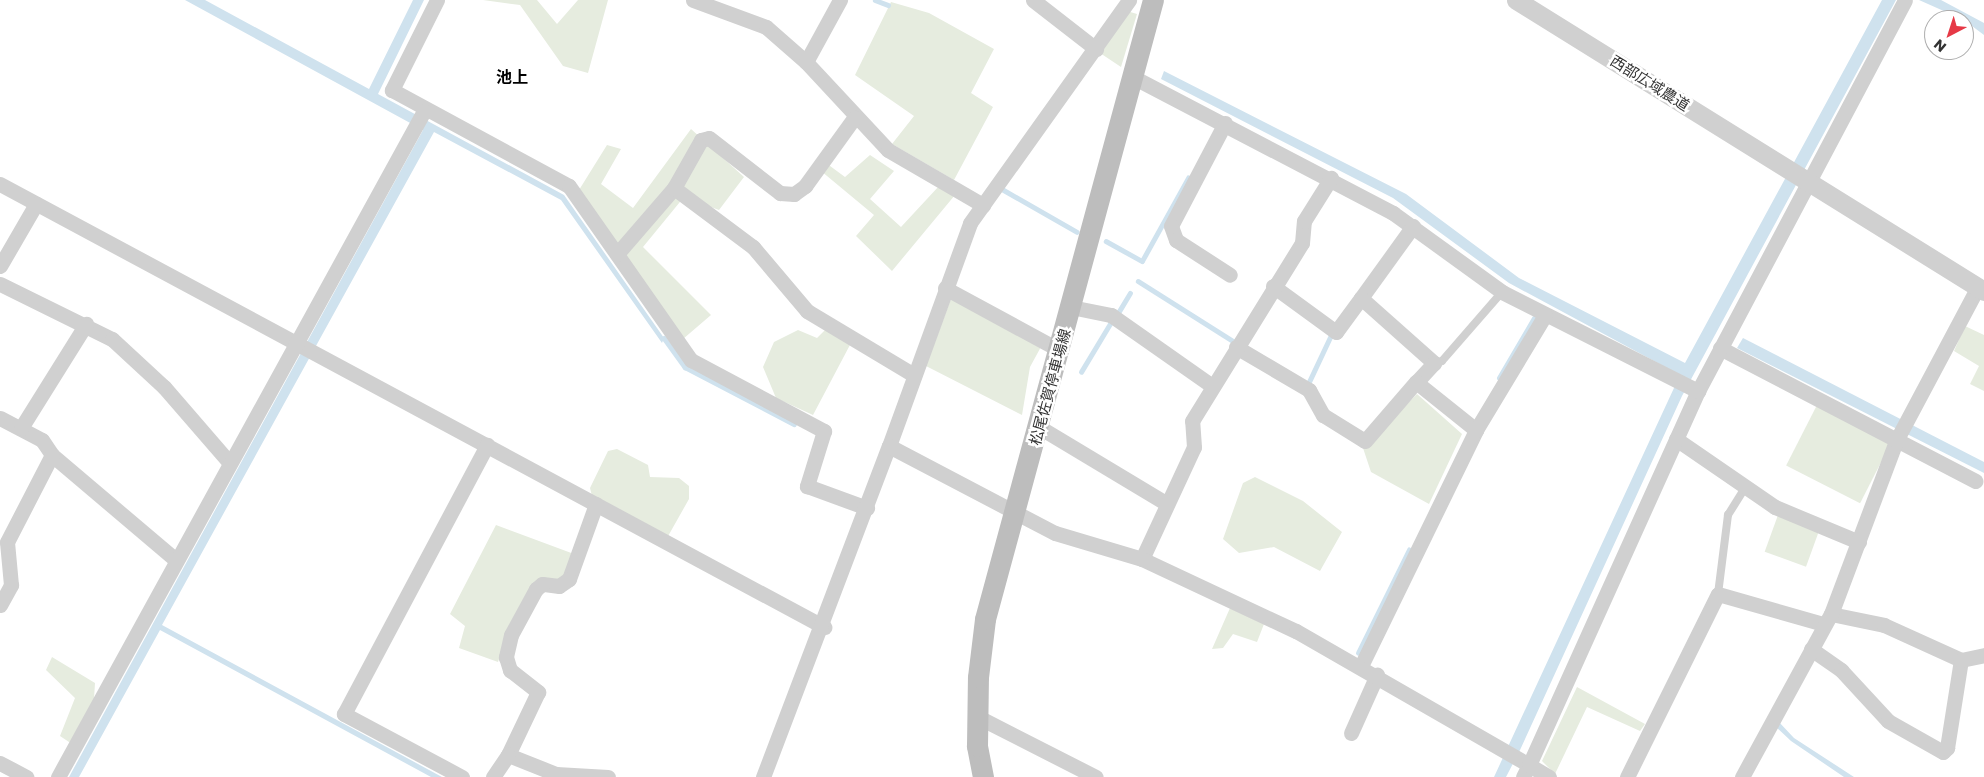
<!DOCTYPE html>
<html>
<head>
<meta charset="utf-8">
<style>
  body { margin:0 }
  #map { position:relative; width:1984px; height:777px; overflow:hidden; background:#fff; font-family:Poppins,"Noto Sans JP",sans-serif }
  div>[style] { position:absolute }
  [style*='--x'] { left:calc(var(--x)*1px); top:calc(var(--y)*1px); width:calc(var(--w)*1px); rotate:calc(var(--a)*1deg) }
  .green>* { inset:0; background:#e6ecdf; transform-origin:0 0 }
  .water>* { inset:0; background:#cfe2ee }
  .stream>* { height:4.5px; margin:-2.25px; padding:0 2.25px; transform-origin:2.25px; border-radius:2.25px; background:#cfe2ee }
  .service>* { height:8px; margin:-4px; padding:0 4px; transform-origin:4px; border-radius:4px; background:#d0d0d0 }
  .minor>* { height:15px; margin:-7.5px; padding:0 7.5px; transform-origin:7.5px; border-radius:7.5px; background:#d0d0d0 }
  .tertiary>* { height:19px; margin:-9.5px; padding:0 9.5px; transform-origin:9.5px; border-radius:9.5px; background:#d0d0d0 }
  .secondary>* { height:21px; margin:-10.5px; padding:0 10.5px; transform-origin:10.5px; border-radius:10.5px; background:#bdbdbd }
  span { translate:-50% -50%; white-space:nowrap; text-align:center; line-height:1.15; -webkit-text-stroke:5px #fff; paint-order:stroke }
  .street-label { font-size:15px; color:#333 }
  .neighbourhood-label { font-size:16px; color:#000; font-weight:700 }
  .north { position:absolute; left:1924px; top:10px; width:50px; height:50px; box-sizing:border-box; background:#fff; border:1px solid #adadad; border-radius:50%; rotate:220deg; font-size:14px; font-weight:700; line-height:20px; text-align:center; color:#333 }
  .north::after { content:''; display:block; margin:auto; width:18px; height:22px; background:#e63946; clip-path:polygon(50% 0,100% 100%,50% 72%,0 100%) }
</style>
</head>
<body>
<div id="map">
  <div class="green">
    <i style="clip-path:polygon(483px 0,537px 0,557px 24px,578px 0,608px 0,588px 73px,563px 66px,520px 5px)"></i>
    <i style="clip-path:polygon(891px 2px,929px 13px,994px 49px,971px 93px,993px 107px,954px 180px,892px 144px,914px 116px,855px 75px)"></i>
    <i style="clip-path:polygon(1127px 11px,1137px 14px,1121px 67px,1100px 53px)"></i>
    <i style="clip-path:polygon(691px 129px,744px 177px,719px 210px,684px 197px,643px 247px,711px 315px,683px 339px,579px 190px,607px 145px,621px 149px,601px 184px,633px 208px)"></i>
    <i style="clip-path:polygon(870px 155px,894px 171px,870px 199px,901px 227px,939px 186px,955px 195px,892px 271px,856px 236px,874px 215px,821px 171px,826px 163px,845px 177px)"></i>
    <i style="clip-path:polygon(952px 296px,1042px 345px,1030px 367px,1022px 415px,926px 366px)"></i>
    <i style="clip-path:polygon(1965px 326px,1984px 335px,1984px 391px,1970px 384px,1979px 366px,1954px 351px)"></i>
    <i style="clip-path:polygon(828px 327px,851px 343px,813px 415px,776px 398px,763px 367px,774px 342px,798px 330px,817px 338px)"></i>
    <i style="clip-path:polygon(1417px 394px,1462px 434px,1429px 504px,1371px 472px,1363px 448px)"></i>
    <i style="left:1817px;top:405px;width:83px;height:68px;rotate:27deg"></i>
    <i style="clip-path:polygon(617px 449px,648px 465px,650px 477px,679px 478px,689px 486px,689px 499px,667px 538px,592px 496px,590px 488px,608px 451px)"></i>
    <i style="clip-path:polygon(1255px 477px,1303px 501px,1342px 532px,1320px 571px,1274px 547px,1239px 553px,1223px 539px,1243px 483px)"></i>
    <i style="left:1778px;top:515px;width:44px;height:39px;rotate:20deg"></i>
    <i style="clip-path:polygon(496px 525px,574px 554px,567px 575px,557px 583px,539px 580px,506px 638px,498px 662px,459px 648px,465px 626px,450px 614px)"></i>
    <i style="clip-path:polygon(1230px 608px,1264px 624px,1257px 642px,1233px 634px,1223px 648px,1212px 649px)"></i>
    <i style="clip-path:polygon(52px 657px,95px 683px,94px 699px,72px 744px,60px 736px,75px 698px,46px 670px)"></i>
    <i style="clip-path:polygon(1577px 687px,1645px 724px,1640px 731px,1587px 707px,1555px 774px,1542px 761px)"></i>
  </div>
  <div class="water">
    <i style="clip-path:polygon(185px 0,205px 0,369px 89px,413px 0,424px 0,378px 94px,564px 195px,664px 338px,662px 343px,561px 200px,434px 132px,162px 625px,442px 777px,431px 777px,160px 630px,79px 777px,69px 777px,423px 130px)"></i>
    <i style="clip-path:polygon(1882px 0,1896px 0,1682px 396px,1520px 750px,1506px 777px,1494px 777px,1680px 375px,1509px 283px,1393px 198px,1161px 79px,1164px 71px,1406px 194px,1519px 278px,1685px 363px)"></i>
    <i style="clip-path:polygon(1919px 0,1941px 0,1984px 23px,1984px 35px,1964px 20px)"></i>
    <i style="clip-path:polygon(1743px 338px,1984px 462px,1984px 473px,1737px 348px)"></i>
    <i style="clip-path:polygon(1777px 720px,1794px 738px,1854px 777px,1844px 777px,1791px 741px,1774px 725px)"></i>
  </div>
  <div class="stream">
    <i style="--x:875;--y:0;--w:14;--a:21"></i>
    <i style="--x:1002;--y:189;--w:86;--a:29.8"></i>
    <i style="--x:1106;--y:241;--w:41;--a:29.1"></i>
    <i style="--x:1142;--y:261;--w:95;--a:-61"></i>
    <i style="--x:1138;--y:281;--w:116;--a:32.3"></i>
    <i style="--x:1118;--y:313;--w:23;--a:-59"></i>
    <i style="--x:664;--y:338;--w:36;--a:54"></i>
    <i style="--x:685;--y:367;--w:123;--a:27.6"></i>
    <i style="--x:1081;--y:372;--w:58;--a:-59"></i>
    <i style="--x:1499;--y:378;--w:69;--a:-59.7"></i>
    <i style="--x:1308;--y:384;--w:56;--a:-64.8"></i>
    <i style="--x:1358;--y:653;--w:115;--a:-63.7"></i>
  </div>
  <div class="service">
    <i style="--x:1434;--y:363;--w:8;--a:-14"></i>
    <i style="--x:1442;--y:361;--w:91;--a:-49"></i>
    <i style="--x:1718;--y:594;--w:80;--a:-82.8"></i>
    <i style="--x:1728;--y:515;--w:32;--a:-58"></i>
  </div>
  <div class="minor">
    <i style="--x:437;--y:0;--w:101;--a:116.6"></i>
    <i style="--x:392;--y:90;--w:201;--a:28.5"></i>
    <i style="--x:569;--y:186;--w:213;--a:55"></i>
    <i style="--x:691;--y:360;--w:151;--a:28.1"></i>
    <i style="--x:824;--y:431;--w:58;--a:107.2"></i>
    <i style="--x:807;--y:486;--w:64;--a:20.1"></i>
    <i style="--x:693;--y:0;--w:78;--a:20.3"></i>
    <i style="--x:766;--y:27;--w:53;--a:41.2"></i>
    <i style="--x:806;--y:62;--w:120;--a:47"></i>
    <i style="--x:888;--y:150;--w:110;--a:30.1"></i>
    <i style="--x:1033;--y:0;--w:80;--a:37.9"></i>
    <i style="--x:806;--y:62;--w:71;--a:-61.3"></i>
    <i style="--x:1131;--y:76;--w:296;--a:27.6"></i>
    <i style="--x:1393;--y:213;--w:135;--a:35.9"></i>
    <i style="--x:1502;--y:292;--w:220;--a:26.8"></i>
    <i style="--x:1225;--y:123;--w:116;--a:117.7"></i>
    <i style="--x:1171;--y:226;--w:15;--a:70"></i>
    <i style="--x:1176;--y:240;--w:64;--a:32.9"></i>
    <i style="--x:0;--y:184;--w:936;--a:28.26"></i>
    <i style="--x:674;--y:188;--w:55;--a:-60.6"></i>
    <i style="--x:701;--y:140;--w:8;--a:-14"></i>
    <i style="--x:709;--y:138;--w:90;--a:37.8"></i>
    <i style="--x:780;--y:193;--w:14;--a:4"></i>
    <i style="--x:794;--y:194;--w:14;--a:-36"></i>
    <i style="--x:805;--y:186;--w:84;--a:-54.2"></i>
    <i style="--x:1413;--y:226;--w:89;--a:125.8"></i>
    <i style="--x:1361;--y:298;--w:98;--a:41.7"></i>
    <i style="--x:1434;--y:363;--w:26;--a:133"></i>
    <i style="--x:617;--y:254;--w:87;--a:-49.2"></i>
    <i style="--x:674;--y:188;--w:99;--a:36.8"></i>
    <i style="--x:753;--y:247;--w:84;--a:49.8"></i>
    <i style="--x:807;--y:311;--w:125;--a:30.9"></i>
    <i style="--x:0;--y:266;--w:72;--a:-59.9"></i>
    <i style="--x:0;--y:284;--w:125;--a:26.2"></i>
    <i style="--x:112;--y:339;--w:71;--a:42.7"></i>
    <i style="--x:164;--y:387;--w:99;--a:49.1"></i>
    <i style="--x:1273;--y:286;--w:78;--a:36.1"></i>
    <i style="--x:1336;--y:332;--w:42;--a:-53.7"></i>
    <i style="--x:945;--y:288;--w:130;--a:28.5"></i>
    <i style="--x:1071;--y:307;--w:41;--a:11.3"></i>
    <i style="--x:1111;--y:315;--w:123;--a:35.1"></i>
    <i style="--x:1236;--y:347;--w:85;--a:30.5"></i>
    <i style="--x:1309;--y:390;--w:29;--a:61"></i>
    <i style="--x:1323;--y:415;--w:49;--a:31.8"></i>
    <i style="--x:1365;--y:441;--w:78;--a:-49.2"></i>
    <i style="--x:1416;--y:382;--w:77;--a:38.7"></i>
    <i style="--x:1720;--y:348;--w:288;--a:27.5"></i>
    <i style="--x:0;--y:418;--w:47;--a:27.6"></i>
    <i style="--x:42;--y:440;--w:18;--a:56"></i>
    <i style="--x:52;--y:455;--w:162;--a:40.3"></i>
    <i style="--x:1039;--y:427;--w:149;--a:31"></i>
    <i style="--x:21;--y:428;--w:123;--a:-58"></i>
    <i style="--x:1676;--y:439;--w:120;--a:34.5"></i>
    <i style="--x:1775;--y:507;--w:91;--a:22.6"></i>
    <i style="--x:889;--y:446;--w:237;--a:-70"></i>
    <i style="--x:970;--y:223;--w:274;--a:-54.5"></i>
    <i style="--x:596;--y:504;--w:80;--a:109.8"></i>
    <i style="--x:569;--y:579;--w:12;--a:145"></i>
    <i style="--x:559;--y:586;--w:17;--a:-173"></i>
    <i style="--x:542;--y:584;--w:8;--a:140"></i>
    <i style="--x:536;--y:589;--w:52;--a:118.5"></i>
    <i style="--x:511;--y:635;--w:23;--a:103"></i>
    <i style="--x:506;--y:657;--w:14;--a:73"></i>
    <i style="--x:510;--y:670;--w:36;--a:38"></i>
    <i style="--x:538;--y:692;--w:70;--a:115.5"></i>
    <i style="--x:508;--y:755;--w:52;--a:21.6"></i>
    <i style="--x:556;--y:774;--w:52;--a:3.3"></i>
    <i style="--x:1142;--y:559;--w:123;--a:-65.1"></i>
    <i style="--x:1194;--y:447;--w:26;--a:-94"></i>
    <i style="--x:1192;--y:421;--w:209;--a:-58.3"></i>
    <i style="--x:1302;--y:243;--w:22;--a:-85"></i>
    <i style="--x:1304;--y:221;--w:51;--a:-57.9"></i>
    <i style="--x:0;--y:605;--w:23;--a:-61"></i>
    <i style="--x:11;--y:585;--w:43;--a:-95.3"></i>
    <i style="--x:7;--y:542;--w:98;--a:-62.7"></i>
    <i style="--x:1831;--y:614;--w:54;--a:11.7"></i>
    <i style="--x:1884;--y:625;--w:85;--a:24.4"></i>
    <i style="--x:1811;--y:649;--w:37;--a:35"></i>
    <i style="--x:1841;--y:670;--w:69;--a:47.3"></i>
    <i style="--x:1888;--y:721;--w:63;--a:29.4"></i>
    <i style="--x:1943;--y:752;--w:6;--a:-45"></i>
    <i style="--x:1947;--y:748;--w:89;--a:-81"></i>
    <i style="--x:1961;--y:660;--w:24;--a:-12"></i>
    <i style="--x:1361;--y:666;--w:263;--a:-64"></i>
    <i style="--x:1476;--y:430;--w:134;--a:-59"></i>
    <i style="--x:978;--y:717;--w:132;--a:27"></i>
    <i style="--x:1351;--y:733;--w:64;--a:-65.9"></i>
    <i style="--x:0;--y:763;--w:30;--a:28"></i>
    <i style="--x:58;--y:777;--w:760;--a:-61.21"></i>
    <i style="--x:462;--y:777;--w:134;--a:-151.9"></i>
    <i style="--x:344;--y:714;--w:305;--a:-62"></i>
    <i style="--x:493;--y:777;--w:27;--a:-56"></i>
    <i style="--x:763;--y:777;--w:354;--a:-69.2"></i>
    <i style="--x:889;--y:446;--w:187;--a:27.7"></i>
    <i style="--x:1055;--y:533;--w:91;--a:16.6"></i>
    <i style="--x:1142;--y:559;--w:170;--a:25.1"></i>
    <i style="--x:1296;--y:631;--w:269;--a:29.9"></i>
    <i style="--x:1529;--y:765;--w:13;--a:117"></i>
    <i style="--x:1549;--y:777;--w:23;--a:-149"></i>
    <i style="--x:1529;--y:765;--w:410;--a:-65.7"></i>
    <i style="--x:1698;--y:391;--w:442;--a:-62.1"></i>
    <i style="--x:1627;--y:777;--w:204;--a:-63.6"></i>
    <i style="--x:1718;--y:594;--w:109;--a:15.9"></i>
    <i style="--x:1742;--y:777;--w:186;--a:-61.4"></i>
    <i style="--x:1831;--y:614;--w:185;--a:-69.4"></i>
    <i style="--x:1896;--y:441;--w:174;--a:-62"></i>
  </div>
  <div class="tertiary">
    <i style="--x:1516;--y:0;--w:551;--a:31.87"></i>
  </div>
  <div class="secondary">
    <i style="--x:983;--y:777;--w:32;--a:-101"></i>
    <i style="--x:977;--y:746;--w:69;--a:-89.2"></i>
    <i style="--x:978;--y:677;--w:58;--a:-83.1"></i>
    <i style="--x:985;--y:619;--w:641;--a:-74.82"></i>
  </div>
  <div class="street-label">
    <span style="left:1650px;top:83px;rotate:32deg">西部広域農道</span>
    <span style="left:1050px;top:387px;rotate:-75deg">松尾佐賀停車場線</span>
  </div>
  <div class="neighbourhood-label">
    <span style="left:512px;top:78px">池上</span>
  </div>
  <div class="north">N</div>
</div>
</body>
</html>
